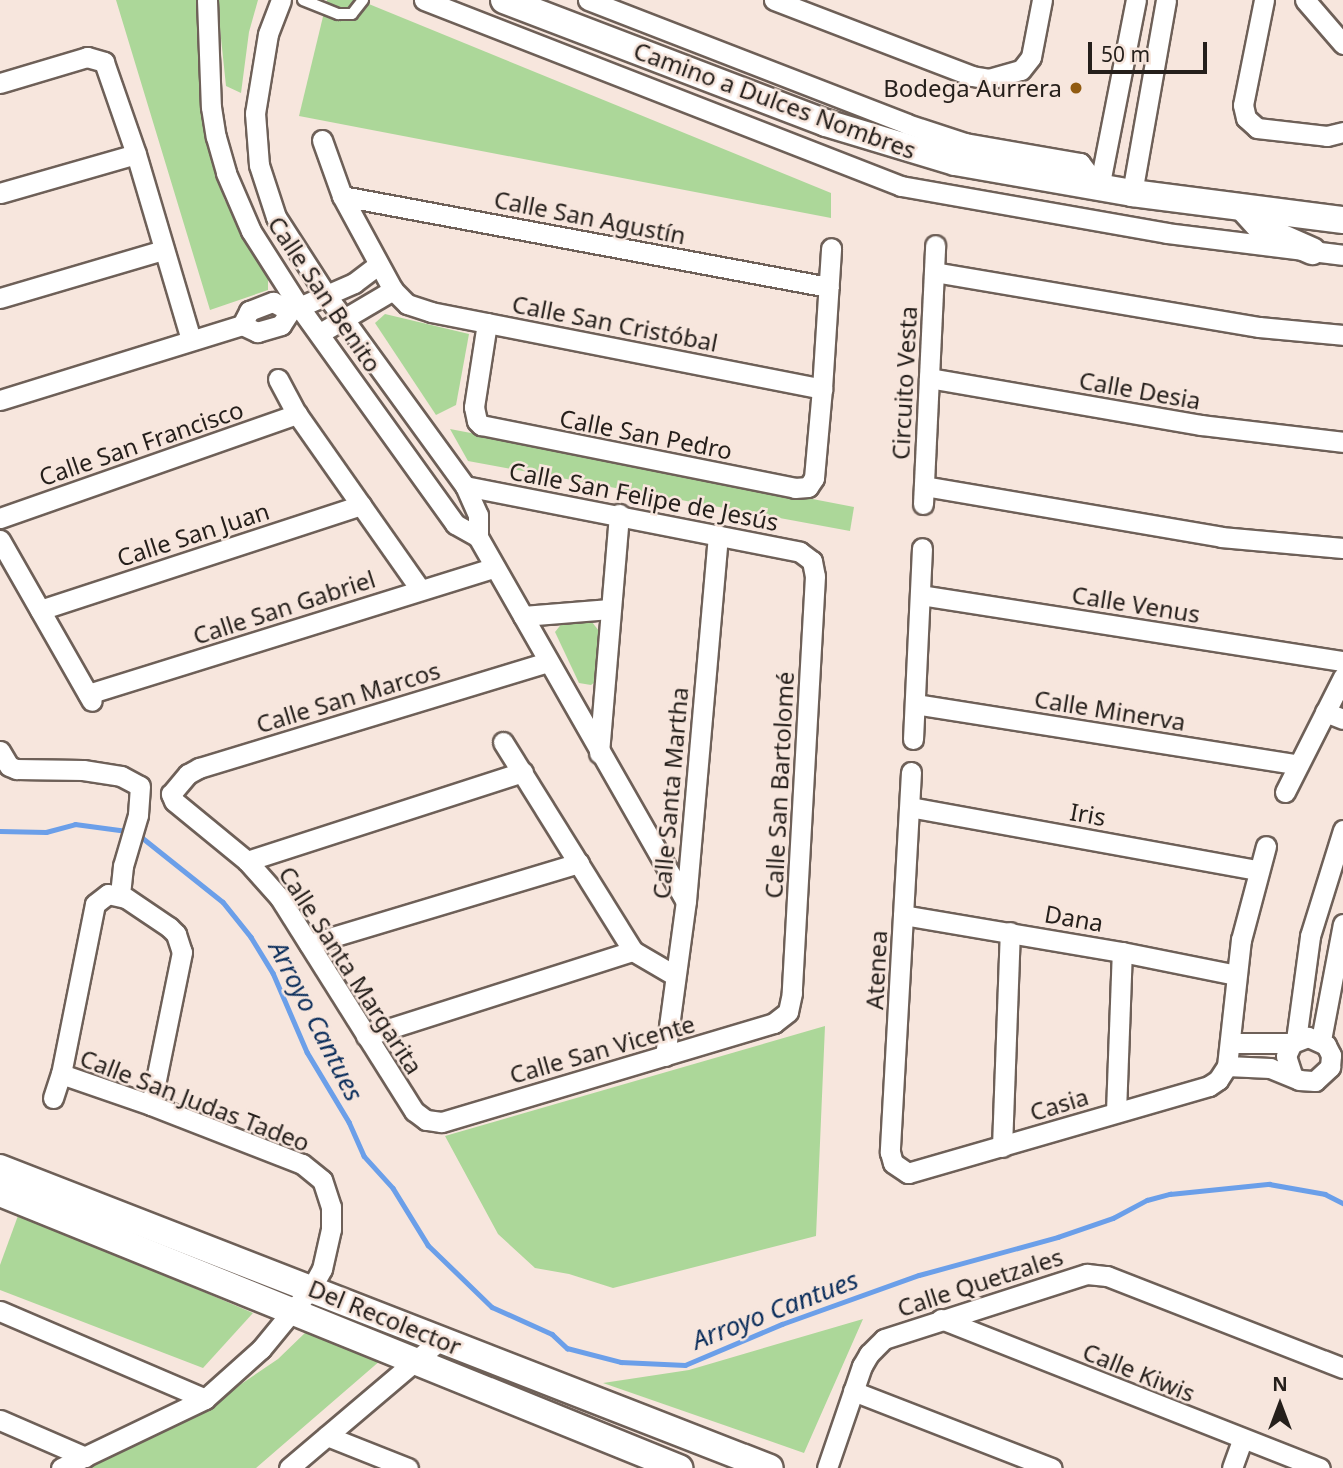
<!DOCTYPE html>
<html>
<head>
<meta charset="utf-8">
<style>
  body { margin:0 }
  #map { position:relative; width:1343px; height:1468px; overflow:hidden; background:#f7e6dd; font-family:"Noto Sans",sans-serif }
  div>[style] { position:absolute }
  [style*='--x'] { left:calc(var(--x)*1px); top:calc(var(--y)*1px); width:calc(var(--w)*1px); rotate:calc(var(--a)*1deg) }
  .green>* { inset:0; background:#acd799 }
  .stream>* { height:4.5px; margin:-2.25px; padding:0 2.25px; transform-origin:2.25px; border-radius:2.25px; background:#6b9fe9 }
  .roads { filter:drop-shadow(2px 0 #6e6058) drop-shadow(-2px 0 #6e6058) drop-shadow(0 2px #6e6058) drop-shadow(0 -2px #6e6058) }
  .lane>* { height:10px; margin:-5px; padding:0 5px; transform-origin:5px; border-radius:5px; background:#fff }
  .street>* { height:19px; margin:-9.5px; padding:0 9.5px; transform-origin:9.5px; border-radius:9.5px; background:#fff }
  .secondary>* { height:26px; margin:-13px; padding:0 13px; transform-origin:13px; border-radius:13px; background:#fff }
  .dots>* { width:19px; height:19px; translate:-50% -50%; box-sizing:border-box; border:4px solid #f7e6dd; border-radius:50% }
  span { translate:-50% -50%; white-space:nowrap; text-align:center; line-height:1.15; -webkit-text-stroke:5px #f7e6dd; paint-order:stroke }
  .poi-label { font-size:24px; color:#251f1b }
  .right { translate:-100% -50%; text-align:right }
  .street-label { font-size:24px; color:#251f1b }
  .water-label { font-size:26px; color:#0a2d5b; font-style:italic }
  .north { position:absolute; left:1245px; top:1370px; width:70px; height:70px; -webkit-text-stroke:5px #f7e6dd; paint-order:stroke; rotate:0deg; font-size:19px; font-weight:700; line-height:28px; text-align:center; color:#251f1b }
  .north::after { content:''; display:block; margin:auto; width:24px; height:32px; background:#251f1b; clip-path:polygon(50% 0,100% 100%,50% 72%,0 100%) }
  .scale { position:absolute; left:1088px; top:42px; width:119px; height:32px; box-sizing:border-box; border:4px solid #251f1b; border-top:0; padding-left:9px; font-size:21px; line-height:24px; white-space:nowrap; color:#251f1b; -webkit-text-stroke:5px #f7e6dd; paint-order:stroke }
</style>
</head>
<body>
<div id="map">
  <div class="green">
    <i style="clip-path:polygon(116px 0,198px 0,209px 114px,224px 199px,268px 273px,268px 290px,210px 310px)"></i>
    <i style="clip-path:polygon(217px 0,258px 0,249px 32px,241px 93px,226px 86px)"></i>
    <i style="clip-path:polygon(327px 0,359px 0,831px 193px,831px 218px,299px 116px)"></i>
    <i style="clip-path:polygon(385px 314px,469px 334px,456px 405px,436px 415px,375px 323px)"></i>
    <i style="clip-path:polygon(450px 429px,854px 507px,850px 531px,468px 461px)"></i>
    <i style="clip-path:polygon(575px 619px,592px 622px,599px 631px,599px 679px,591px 685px,579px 683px,555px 632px,563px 622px)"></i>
    <i style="clip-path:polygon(825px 1026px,816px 1236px,613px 1288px,569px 1274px,535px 1268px,498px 1234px,445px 1136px)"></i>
    <i style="clip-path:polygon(19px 1213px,253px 1313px,203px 1368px,0 1290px,0 1265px)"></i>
    <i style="clip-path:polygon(863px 1319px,804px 1453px,603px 1383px,689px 1370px)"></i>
    <i style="clip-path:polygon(307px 1331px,381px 1360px,256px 1468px,78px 1468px,210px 1405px,278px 1359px)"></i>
  </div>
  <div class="stream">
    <i style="--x:0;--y:831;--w:46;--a:1.2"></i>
    <i style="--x:46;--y:832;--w:30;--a:-15"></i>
    <i style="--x:75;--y:824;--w:52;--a:7.7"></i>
    <i style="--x:139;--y:835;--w:107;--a:38.6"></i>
    <i style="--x:223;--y:902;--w:45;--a:51.3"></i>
    <i style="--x:251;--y:937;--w:42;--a:58.6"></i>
    <i style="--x:273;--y:973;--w:86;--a:66.7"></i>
    <i style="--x:307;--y:1052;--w:82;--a:59"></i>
    <i style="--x:349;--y:1122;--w:37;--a:66"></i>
    <i style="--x:364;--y:1156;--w:43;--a:47.8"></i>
    <i style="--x:393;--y:1188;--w:67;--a:58.4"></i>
    <i style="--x:428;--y:1245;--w:89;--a:44.1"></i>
    <i style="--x:492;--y:1307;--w:66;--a:24.2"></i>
    <i style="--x:552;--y:1334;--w:21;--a:43"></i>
    <i style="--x:567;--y:1348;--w:56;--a:14.5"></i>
    <i style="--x:621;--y:1362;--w:64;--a:2.7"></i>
    <i style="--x:685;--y:1365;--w:105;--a:-22.9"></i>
    <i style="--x:782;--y:1324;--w:145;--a:-19.7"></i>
    <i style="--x:919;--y:1275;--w:144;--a:-15.3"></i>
    <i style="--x:1058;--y:1237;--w:58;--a:-19.1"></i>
    <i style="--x:1113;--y:1218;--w:38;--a:-28"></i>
    <i style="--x:1147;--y:1200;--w:24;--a:-15"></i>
    <i style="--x:1170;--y:1194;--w:100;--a:-5.8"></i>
    <i style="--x:1269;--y:1184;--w:57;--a:10.1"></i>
    <i style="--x:1325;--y:1194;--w:20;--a:27"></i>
  </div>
  <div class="roads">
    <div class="lane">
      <i style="--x:303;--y:0;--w:38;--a:22"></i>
      <i style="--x:338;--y:14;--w:14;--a:0"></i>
      <i style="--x:352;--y:14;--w:18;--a:-52"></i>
    </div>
    <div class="street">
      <i style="--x:207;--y:0;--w:107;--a:87.9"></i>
      <i style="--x:211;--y:107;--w:30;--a:81"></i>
      <i style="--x:216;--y:137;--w:37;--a:74"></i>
      <i style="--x:226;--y:173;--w:63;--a:66.7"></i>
      <i style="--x:251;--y:231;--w:91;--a:57.5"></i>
      <i style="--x:300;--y:308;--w:266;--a:54.3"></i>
      <i style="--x:455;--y:524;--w:26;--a:29"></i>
      <i style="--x:281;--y:0;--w:36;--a:111"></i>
      <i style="--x:268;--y:34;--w:80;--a:99.3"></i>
      <i style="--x:255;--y:113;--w:52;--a:85.6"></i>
      <i style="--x:259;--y:165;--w:55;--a:71.9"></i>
      <i style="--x:276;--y:217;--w:94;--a:57.2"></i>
      <i style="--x:327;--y:296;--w:235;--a:54"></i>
      <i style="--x:465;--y:486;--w:32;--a:66"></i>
      <i style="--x:478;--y:515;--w:22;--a:90"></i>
      <i style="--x:478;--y:537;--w:419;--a:60.3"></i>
      <i style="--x:424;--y:0;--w:512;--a:21.3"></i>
      <i style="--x:901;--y:186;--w:270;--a:10"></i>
      <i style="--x:1167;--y:233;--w:177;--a:7.1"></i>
      <i style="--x:588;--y:0;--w:342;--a:21.2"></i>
      <i style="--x:907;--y:124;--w:61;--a:18.1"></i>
      <i style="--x:965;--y:143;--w:117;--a:9.9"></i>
      <i style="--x:1080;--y:163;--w:31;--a:53"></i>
      <i style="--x:774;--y:0;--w:212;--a:21"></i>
      <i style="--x:972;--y:76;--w:17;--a:10"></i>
      <i style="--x:989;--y:79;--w:33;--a:-16"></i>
      <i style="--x:1021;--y:70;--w:16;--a:-52"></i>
      <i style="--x:1031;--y:57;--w:58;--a:-79.1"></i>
      <i style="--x:1264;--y:0;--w:107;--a:101.3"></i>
      <i style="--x:1243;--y:105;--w:13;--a:77"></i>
      <i style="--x:1246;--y:118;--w:15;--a:42"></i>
      <i style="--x:1257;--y:128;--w:70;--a:6.5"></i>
      <i style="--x:1327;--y:136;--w:16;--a:-14"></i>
      <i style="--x:1305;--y:0;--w:58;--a:49.2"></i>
      <i style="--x:0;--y:83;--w:91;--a:-16.6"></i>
      <i style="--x:87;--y:57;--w:18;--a:16"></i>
      <i style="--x:104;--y:62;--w:97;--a:70.8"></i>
      <i style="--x:136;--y:154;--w:194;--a:73.5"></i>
      <i style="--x:322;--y:140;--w:59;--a:70.3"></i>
      <i style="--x:342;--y:196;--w:107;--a:61.5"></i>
      <i style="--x:393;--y:290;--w:20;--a:45"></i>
      <i style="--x:407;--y:304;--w:25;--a:18"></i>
      <i style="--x:431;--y:312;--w:399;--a:11.1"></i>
      <i style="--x:1099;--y:188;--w:192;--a:-78.9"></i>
      <i style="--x:0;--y:193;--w:141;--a:-16"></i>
      <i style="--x:1132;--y:193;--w:196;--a:-80"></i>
      <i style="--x:342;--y:196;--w:495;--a:10.6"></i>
      <i style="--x:934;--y:272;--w:330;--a:9.6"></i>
      <i style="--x:1259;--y:327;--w:84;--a:5.4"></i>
      <i style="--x:0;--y:298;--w:170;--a:-16.4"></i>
      <i style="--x:487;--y:323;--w:85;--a:98.8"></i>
      <i style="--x:474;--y:407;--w:14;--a:78"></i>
      <i style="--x:477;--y:421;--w:6;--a:45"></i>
      <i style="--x:481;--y:425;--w:320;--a:11.3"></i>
      <i style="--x:795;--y:488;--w:13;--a:-4"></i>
      <i style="--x:808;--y:487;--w:11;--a:-56"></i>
      <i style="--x:814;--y:478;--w:89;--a:-84.9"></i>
      <i style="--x:822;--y:389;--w:141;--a:-86.3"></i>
      <i style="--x:242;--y:325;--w:16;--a:-63"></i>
      <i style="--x:249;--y:311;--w:26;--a:-21"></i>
      <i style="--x:273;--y:302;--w:19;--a:28"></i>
      <i style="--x:320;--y:333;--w:85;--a:-30.5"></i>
      <i style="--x:929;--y:378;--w:276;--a:9.8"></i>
      <i style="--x:1201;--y:425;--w:143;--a:6.8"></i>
      <i style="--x:278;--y:379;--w:40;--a:62"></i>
      <i style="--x:297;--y:414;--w:214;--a:54.9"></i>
      <i style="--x:0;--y:400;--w:253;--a:-17.2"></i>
      <i style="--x:242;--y:325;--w:17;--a:25"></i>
      <i style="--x:257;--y:332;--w:25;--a:-16"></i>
      <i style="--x:281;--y:325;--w:17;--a:-57"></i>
      <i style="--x:290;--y:311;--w:70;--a:-23.6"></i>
      <i style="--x:354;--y:283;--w:30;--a:-37"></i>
      <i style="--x:465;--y:486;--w:341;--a:11.1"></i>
      <i style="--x:800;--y:552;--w:15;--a:37"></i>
      <i style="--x:812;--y:561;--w:15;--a:79"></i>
      <i style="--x:815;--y:576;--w:418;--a:93.2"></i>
      <i style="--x:792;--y:993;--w:19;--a:102"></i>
      <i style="--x:788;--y:1012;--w:18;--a:142"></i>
      <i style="--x:774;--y:1023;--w:347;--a:163.4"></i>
      <i style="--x:441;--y:1122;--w:15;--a:-172"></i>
      <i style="--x:426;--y:1120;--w:15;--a:-143"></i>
      <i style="--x:414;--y:1111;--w:252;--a:-122.2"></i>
      <i style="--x:280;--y:898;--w:50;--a:-131.7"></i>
      <i style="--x:247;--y:861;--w:94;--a:-140.6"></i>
      <i style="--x:174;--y:801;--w:8;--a:-113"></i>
      <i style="--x:171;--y:794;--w:26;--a:-50"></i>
      <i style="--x:188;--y:774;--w:13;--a:-29"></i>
      <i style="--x:199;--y:768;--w:364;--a:-16.9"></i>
      <i style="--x:924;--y:486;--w:301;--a:9.7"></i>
      <i style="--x:1221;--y:537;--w:122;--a:5.2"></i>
      <i style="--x:923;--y:504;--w:259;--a:-87.3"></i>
      <i style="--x:0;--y:518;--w:315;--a:-19.3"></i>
      <i style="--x:0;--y:540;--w:185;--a:60.3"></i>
      <i style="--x:921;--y:595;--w:427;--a:8.9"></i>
      <i style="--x:40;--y:610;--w:338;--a:-18.1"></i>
      <i style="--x:523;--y:616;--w:87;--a:-4.6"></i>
      <i style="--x:88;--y:694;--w:426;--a:-17.3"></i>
      <i style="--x:915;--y:704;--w:388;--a:9"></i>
      <i style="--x:1325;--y:712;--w:19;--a:21"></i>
      <i style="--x:913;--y:739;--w:191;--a:-87.3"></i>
      <i style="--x:503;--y:742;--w:246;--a:58.1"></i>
      <i style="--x:633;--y:951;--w:48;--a:30.3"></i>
      <i style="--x:0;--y:751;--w:17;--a:59"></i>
      <i style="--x:9;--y:766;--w:8;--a:23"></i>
      <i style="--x:16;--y:769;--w:67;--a:0.9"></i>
      <i style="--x:83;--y:770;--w:38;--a:9"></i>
      <i style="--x:121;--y:776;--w:21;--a:28"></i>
      <i style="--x:140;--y:786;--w:29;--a:94"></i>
      <i style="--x:138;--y:815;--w:53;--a:106.4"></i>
      <i style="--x:123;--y:866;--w:29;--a:96"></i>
      <i style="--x:599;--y:753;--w:240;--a:-85.2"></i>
      <i style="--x:911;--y:772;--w:381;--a:93.2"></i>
      <i style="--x:890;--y:1152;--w:11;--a:75"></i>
      <i style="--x:893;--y:1163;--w:18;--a:34"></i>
      <i style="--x:908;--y:1173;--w:313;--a:-16.1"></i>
      <i style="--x:1209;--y:1086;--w:11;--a:-34"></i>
      <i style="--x:1218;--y:1080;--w:17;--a:-57"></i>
      <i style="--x:1227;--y:1066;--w:127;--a:-83.7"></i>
      <i style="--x:1241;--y:940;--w:97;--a:-75.1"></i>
      <i style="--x:1285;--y:792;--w:129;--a:-63.2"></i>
      <i style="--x:910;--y:807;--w:354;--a:10.3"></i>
      <i style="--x:247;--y:861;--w:290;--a:-17.9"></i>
      <i style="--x:903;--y:915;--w:222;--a:9.6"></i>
      <i style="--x:1122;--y:952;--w:116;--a:11.4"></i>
      <i style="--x:309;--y:944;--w:282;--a:-16.7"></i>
      <i style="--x:366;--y:1036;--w:280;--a:-17.7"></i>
      <i style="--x:1296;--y:1040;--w:105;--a:-82.3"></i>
      <i style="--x:1310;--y:936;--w:111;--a:-72.7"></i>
      <i style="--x:1321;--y:1040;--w:118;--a:-79.3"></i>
      <i style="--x:1231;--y:1043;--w:61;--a:0"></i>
      <i style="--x:665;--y:1056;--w:156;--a:-82.3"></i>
      <i style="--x:686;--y:901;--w:367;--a:-85"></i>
      <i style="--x:1227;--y:1066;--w:43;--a:2.7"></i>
      <i style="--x:1270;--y:1068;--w:31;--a:22"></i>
      <i style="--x:1299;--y:1080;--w:16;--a:4"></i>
      <i style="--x:1315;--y:1081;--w:21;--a:-43"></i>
      <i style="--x:1330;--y:1067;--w:12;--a:-85"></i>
      <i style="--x:1331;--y:1055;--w:11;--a:-117"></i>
      <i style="--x:1326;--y:1045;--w:20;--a:-156"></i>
      <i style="--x:1308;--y:1037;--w:17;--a:159"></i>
      <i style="--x:1292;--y:1043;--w:14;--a:115"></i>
      <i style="--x:1286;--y:1056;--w:20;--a:72"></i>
      <i style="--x:53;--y:1098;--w:25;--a:-72"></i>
      <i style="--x:61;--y:1074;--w:173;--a:-78.7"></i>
      <i style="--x:95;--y:904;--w:16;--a:-38"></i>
      <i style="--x:108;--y:894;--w:18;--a:13"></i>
      <i style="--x:126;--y:898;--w:52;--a:34"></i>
      <i style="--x:169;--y:927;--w:10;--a:45"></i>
      <i style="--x:176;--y:934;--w:19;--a:72"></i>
      <i style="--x:182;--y:952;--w:156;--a:101.5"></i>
      <i style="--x:1116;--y:1112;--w:160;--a:-87.9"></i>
      <i style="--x:1002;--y:1147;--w:215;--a:-87.9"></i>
      <i style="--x:0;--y:1311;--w:223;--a:23.2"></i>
      <i style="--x:941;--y:1319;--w:407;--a:21.5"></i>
      <i style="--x:853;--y:1391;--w:213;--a:21.2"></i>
      <i style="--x:0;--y:1420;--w:93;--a:23.5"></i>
      <i style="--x:327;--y:1436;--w:87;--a:21.6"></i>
      <i style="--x:61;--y:1468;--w:160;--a:-25.6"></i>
      <i style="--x:205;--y:1399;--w:75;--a:-41.8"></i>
      <i style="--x:261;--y:1349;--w:80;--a:-50.6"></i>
      <i style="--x:312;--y:1287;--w:21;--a:-61"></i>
      <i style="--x:322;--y:1269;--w:41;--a:-77.3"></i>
      <i style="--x:331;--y:1229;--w:22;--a:-90"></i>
      <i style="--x:331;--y:1207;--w:28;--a:-108"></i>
      <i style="--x:322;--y:1180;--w:26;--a:-141"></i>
      <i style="--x:302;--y:1164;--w:162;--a:-158.7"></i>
      <i style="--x:151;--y:1105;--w:95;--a:-161"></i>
      <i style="--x:289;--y:1468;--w:198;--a:-40.3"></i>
      <i style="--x:827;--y:1468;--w:108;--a:-71.1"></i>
      <i style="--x:862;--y:1366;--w:14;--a:-60"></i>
      <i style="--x:869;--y:1354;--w:21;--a:-45"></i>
      <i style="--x:884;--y:1339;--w:213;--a:-17.8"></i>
      <i style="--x:1087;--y:1274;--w:20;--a:6"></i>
      <i style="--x:1107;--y:1276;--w:253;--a:21.3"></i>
      <i style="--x:1232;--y:1468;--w:30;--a:-70"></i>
    </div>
    <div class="secondary">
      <i style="--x:504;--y:0;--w:345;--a:20.9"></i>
      <i style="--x:826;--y:123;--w:135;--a:16.8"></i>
      <i style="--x:955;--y:162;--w:180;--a:9.9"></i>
      <i style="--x:1132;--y:193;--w:213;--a:7.3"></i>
      <i style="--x:1245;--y:210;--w:25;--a:48"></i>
      <i style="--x:1262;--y:229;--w:55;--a:23.7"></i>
      <i style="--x:0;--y:1168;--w:826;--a:21.29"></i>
      <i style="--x:0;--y:1193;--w:733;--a:22.05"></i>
    </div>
  </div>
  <div class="dots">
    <i style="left:1076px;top:88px;background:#915b11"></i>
  </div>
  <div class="poi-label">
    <span class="right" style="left:1062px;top:88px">Bodega Aurrera</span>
  </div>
  <div class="street-label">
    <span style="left:775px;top:100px;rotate:20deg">Camino a Dulces Nombres</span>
    <span style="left:590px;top:217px;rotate:11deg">Calle San Agustín</span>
    <span style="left:325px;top:294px;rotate:56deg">Calle San Benito</span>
    <span style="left:615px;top:323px;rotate:11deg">Calle San Cristóbal</span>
    <span style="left:904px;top:383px;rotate:-87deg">Circuito Vesta</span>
    <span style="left:1140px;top:390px;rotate:10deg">Calle Desia</span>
    <span style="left:646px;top:434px;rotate:11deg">Calle San Pedro</span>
    <span style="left:141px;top:443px;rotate:-19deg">Calle San Francisco</span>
    <span style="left:644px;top:496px;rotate:11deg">Calle San Felipe de Jesús</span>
    <span style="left:193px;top:534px;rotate:-18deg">Calle San Juan</span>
    <span style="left:1136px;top:604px;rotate:9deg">Calle Venus</span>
    <span style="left:284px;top:607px;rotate:-18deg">Calle San Gabriel</span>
    <span style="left:348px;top:697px;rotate:-17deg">Calle San Marcos</span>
    <span style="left:1110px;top:710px;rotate:9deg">Calle Minerva</span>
    <span style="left:779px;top:785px;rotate:-87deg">Calle San Bartolomé</span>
    <span style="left:670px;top:793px;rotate:-85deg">Calle Santa Martha</span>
    <span style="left:1088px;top:814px;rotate:10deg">Iris</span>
    <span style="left:1074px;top:918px;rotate:10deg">Dana</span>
    <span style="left:351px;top:970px;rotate:57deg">Calle Santa Margarita</span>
    <span style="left:876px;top:970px;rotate:-87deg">Atenea</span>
    <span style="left:602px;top:1049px;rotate:-16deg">Calle San Vicente</span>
    <span style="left:195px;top:1100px;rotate:21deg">Calle San Judas Tadeo</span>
    <span style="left:1059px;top:1104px;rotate:-17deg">Casia</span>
    <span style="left:980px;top:1282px;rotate:-18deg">Calle Quetzales</span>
    <span style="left:385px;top:1317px;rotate:22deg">Del Recolector</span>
    <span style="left:1139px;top:1372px;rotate:22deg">Calle Kiwis</span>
  </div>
  <div class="water-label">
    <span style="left:316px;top:1021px;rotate:63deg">Arroyo Cantues</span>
    <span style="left:775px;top:1310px;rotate:-21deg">Arroyo Cantues</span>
  </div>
  <div class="north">N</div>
  <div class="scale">50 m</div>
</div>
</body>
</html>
